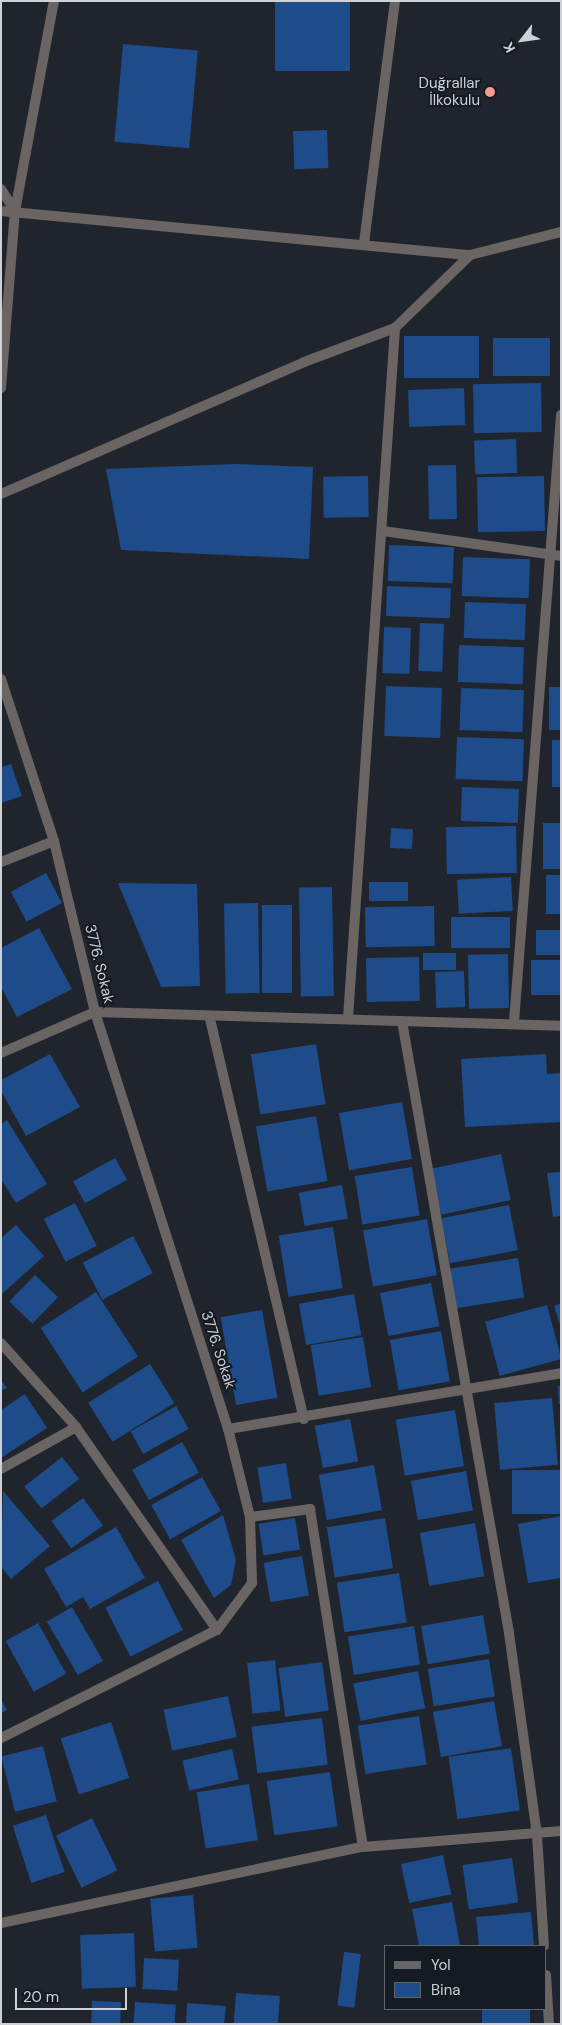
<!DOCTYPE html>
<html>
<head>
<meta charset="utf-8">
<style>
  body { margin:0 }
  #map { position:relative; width:562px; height:2025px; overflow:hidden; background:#1f242d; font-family:"DM Sans",sans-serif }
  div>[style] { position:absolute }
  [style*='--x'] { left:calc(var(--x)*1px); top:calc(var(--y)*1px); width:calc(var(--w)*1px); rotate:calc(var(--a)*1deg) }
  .building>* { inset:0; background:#1e4b8a; transform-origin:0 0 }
  .minor>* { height:10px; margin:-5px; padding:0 5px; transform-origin:5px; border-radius:5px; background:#6a6463 }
  .tertiary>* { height:10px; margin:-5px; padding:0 5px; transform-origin:5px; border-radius:5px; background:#6a6463 }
  .dots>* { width:14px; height:14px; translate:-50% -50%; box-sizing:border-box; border:2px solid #151b23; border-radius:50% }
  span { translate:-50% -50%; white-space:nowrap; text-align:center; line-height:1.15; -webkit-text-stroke:4px #151b23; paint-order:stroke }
  .poi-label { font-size:15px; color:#ced2d7 }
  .right { translate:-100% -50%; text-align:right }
  .street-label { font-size:15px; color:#ced2d7 }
  .frame { position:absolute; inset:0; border:2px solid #ced2d7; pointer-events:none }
  .legend { position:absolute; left:384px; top:1945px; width:162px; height:65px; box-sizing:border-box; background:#151b23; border:1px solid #5f646b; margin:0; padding:6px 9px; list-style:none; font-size:15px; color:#ced2d7 }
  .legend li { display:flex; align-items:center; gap:10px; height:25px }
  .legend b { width:25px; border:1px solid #5f646b }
  .north { position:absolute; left:497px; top:15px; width:50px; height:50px; -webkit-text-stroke:4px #151b23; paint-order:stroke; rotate:240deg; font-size:14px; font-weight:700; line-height:20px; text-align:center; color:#ced2d7 }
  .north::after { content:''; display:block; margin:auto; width:18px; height:22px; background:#ced2d7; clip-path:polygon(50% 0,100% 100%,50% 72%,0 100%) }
  .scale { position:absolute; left:15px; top:1988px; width:112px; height:22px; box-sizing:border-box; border:2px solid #ced2d7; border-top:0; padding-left:6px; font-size:15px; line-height:18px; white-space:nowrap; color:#ced2d7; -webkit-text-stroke:4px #151b23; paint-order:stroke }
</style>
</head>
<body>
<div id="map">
  <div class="building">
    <i style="left:275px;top:1px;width:75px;height:70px"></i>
    <i style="left:123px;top:44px;width:75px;height:98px;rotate:5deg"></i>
    <i style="left:327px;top:130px;width:38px;height:34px;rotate:88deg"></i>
    <i style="left:479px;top:336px;width:42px;height:75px;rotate:90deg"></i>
    <i style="left:550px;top:338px;width:38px;height:57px;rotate:90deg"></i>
    <i style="left:541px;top:383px;width:49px;height:68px;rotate:89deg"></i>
    <i style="left:464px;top:388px;width:37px;height:56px;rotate:88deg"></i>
    <i style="left:516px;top:439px;width:34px;height:42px;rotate:88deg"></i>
    <i style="clip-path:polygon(236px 464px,313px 467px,309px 559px,121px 550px,106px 469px)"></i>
    <i style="left:456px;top:465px;width:54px;height:28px;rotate:89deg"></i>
    <i style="left:368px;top:476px;width:41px;height:45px;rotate:89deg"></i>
    <i style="left:544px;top:476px;width:55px;height:67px;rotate:89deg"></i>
    <i style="left:389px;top:545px;width:65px;height:36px;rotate:2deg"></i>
    <i style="left:463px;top:557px;width:67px;height:39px;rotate:2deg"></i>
    <i style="left:387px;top:586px;width:64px;height:30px;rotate:2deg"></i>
    <i style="left:465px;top:602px;width:61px;height:36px;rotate:2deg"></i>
    <i style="left:420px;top:623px;width:24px;height:48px;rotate:2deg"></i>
    <i style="left:384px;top:627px;width:27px;height:46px;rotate:2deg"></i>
    <i style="left:459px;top:645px;width:65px;height:37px;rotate:2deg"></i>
    <i style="left:386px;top:686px;width:56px;height:50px;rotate:2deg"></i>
    <i style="left:561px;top:687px;width:43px;height:12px;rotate:90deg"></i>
    <i style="left:461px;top:688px;width:63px;height:42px;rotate:2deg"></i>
    <i style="left:457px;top:737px;width:67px;height:42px;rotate:2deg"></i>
    <i style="left:552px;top:740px;width:9px;height:47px"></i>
    <i style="clip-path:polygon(11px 764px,22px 796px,1px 803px,1px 767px)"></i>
    <i style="left:462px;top:787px;width:57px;height:34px;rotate:2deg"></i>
    <i style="left:543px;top:823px;width:18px;height:46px"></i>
    <i style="left:516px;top:826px;width:47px;height:70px;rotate:89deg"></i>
    <i style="left:391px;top:828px;width:22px;height:20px;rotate:3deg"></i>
    <i style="left:46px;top:873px;width:34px;height:40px;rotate:62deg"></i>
    <i style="left:546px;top:875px;width:15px;height:39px"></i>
    <i style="left:511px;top:877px;width:34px;height:54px;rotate:87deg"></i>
    <i style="left:369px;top:882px;width:39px;height:19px"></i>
    <i style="clip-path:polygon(118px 883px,197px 884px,200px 986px,161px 987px)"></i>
    <i style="left:332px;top:887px;width:109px;height:33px;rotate:89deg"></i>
    <i style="left:258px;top:903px;width:90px;height:34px;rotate:89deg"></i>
    <i style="left:262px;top:905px;width:30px;height:88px"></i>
    <i style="left:434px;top:906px;width:40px;height:69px;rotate:89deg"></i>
    <i style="left:510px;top:917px;width:31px;height:59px;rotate:90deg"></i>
    <i style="clip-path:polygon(39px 928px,72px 989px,17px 1017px,1px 987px,1px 948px)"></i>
    <i style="left:561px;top:930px;width:25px;height:25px;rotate:90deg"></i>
    <i style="left:456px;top:953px;width:17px;height:33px;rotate:90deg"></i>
    <i style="left:508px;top:954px;width:54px;height:40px;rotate:89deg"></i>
    <i style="left:419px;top:957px;width:44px;height:53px;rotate:89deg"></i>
    <i style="left:531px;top:960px;width:30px;height:35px"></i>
    <i style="left:464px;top:971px;width:36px;height:29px;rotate:88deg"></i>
    <i style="left:316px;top:1044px;width:61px;height:66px;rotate:81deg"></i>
    <i style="clip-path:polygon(50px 1054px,80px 1107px,26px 1136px,1px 1091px,1px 1080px)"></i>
    <i style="clip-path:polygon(546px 1054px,547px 1074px,561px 1073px,561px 1122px,465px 1127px,461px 1059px)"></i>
    <i style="left:402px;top:1102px;width:58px;height:64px;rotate:80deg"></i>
    <i style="left:316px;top:1116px;width:66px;height:61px;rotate:80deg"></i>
    <i style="clip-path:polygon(7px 1120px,47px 1184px,16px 1203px,1px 1179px,1px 1124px)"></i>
    <i style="left:501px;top:1154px;width:47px;height:71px;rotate:78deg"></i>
    <i style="left:115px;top:1158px;width:25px;height:48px;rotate:61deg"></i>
    <i style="left:412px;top:1167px;width:49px;height:58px;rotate:81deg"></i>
    <i style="clip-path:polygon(561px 1172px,561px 1216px,553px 1217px,547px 1173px)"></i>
    <i style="left:342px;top:1185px;width:34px;height:44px;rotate:80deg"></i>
    <i style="left:75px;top:1203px;width:48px;height:35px;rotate:63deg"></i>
    <i style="left:509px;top:1205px;width:46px;height:69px;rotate:79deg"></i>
    <i style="left:427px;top:1219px;width:57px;height:65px;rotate:80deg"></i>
    <i style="clip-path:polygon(16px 1225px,44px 1256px,1px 1295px,1px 1238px)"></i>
    <i style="left:333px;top:1227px;width:62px;height:55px;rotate:81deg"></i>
    <i style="left:133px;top:1236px;width:42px;height:57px;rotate:62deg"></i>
    <i style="left:518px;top:1258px;width:40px;height:69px;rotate:81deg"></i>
    <i style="left:35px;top:1275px;width:32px;height:37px;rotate:44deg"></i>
    <i style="left:431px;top:1283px;width:44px;height:52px;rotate:79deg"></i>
    <i style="left:96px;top:1292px;width:77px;height:66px;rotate:57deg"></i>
    <i style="left:354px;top:1294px;width:42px;height:56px;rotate:80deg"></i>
    <i style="clip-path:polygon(561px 1303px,561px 1325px,560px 1325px,554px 1306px)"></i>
    <i style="left:547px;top:1305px;width:56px;height:64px;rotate:75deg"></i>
    <i style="left:262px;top:1310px;width:89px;height:42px;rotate:80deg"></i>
    <i style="left:441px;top:1331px;width:51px;height:52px;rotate:80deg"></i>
    <i style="left:363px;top:1337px;width:51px;height:53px;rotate:81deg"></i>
    <i style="left:150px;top:1364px;width:46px;height:73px;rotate:58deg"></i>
    <i style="clip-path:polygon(1px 1380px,7px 1388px,1px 1391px)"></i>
    <i style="clip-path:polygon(558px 1386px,561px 1386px,561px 1404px,559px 1404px)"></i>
    <i style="clip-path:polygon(25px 1394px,47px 1428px,1px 1458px,1px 1410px)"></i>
    <i style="left:552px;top:1398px;width:67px;height:58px;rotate:85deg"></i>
    <i style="left:176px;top:1406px;width:26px;height:52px;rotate:61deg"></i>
    <i style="left:455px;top:1410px;width:57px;height:60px;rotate:81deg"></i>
    <i style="left:350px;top:1419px;width:43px;height:36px;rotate:79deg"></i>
    <i style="left:182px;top:1442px;width:35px;height:57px;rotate:61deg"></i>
    <i style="left:62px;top:1457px;width:28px;height:48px;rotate:52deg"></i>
    <i style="left:286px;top:1463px;width:36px;height:29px;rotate:81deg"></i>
    <i style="left:374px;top:1465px;width:46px;height:56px;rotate:80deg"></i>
    <i style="left:561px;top:1470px;width:44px;height:49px;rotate:90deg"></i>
    <i style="left:466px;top:1471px;width:40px;height:56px;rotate:80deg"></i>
    <i style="left:202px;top:1477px;width:39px;height:58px;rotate:61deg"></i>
    <i style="clip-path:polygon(3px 1491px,50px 1546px,11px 1579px,1px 1567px)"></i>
    <i style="left:83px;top:1498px;width:34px;height:39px;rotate:54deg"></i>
    <i style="clip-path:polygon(223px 1515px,236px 1560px,231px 1585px,214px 1598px,181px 1540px)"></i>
    <i style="clip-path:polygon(561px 1516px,561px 1578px,528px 1583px,518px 1524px)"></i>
    <i style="left:295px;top:1518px;width:32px;height:37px;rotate:81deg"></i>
    <i style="left:385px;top:1518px;width:51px;height:59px;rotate:81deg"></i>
    <i style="left:475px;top:1523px;width:54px;height:56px;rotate:80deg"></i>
    <i style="clip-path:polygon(116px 1527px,145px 1578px,90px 1609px,83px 1597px,66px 1607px,44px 1569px)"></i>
    <i style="left:302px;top:1556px;width:40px;height:39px;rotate:80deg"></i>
    <i style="left:399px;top:1573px;width:50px;height:63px;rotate:81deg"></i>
    <i style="left:158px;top:1581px;width:55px;height:59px;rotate:63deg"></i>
    <i style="left:72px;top:1607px;width:62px;height:29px;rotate:60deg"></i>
    <i style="left:483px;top:1615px;width:39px;height:63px;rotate:80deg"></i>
    <i style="left:38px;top:1623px;width:58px;height:37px;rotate:61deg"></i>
    <i style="left:414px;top:1626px;width:39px;height:67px;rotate:81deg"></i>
    <i style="left:489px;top:1659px;width:38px;height:62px;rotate:81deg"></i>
    <i style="left:275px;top:1660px;width:51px;height:28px;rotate:84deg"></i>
    <i style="left:322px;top:1662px;width:49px;height:44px;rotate:82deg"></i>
    <i style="left:418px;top:1671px;width:38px;height:66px;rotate:79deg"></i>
    <i style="left:228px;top:1696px;width:42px;height:66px;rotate:78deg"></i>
    <i style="clip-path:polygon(1px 1699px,7px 1710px,1px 1713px)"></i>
    <i style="left:494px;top:1701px;width:46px;height:62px;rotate:80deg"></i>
    <i style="left:419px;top:1716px;width:49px;height:62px;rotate:81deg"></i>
    <i style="left:322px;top:1718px;width:47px;height:71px;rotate:83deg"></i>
    <i style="left:111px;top:1722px;width:59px;height:53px;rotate:72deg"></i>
    <i style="left:43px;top:1746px;width:57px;height:43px;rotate:76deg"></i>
    <i style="left:511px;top:1748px;width:63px;height:63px;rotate:82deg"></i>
    <i style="left:232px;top:1749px;width:31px;height:51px;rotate:77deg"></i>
    <i style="left:330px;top:1772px;width:55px;height:64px;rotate:82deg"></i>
    <i style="left:249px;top:1784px;width:57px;height:53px;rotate:81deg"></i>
    <i style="left:46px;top:1815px;width:60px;height:35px;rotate:72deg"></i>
    <i style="left:92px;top:1818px;width:58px;height:40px;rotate:64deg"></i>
    <i style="left:443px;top:1855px;width:40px;height:43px;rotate:78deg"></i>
    <i style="left:512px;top:1858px;width:45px;height:50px;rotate:82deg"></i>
    <i style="left:193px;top:1895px;width:53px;height:43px;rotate:85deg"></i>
    <i style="clip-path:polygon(452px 1902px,460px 1946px,419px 1946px,412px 1909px)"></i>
    <i style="clip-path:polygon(531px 1912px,534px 1946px,479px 1946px,476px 1917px)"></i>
    <i style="left:134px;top:1933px;width:54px;height:54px;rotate:88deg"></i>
    <i style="left:344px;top:1952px;width:17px;height:54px;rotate:7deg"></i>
    <i style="left:144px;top:1958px;width:35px;height:31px;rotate:3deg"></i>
    <i style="left:236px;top:1993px;width:44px;height:31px;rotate:4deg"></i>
    <i style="left:92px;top:2001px;width:29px;height:23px;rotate:2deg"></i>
    <i style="left:135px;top:2002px;width:41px;height:22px;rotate:4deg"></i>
    <i style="clip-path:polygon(187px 2003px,226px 2006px,224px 2024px,186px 2024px)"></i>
    <i style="left:482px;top:2009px;width:48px;height:15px"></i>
  </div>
  <div class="minor">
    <i style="--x:1;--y:189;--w:26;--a:58"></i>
    <i style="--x:1;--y:211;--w:471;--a:5.4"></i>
    <i style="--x:364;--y:243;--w:244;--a:-82.7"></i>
    <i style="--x:1;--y:388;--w:178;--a:-85.5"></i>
    <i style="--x:15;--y:211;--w:214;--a:-79.5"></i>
    <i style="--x:1;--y:494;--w:331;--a:-23.5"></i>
    <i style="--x:304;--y:362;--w:97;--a:-20.5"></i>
    <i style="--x:395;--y:328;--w:105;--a:-44.2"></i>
    <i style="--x:470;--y:255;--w:94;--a:-14.2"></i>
    <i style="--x:383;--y:531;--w:180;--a:8"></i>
    <i style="--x:1;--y:679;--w:170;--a:71.9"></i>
    <i style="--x:54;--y:841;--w:57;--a:158.4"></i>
    <i style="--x:348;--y:1018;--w:692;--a:-86.1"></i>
    <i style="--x:210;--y:1019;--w:411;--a:76.8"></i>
    <i style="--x:402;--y:1021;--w:621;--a:80.08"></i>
    <i style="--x:509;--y:1633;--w:204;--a:82.1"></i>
    <i style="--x:537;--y:1835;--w:111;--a:86.4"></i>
    <i style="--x:514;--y:1022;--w:609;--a:-85.57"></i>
    <i style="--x:1;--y:1343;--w:113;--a:48.2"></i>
    <i style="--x:76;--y:1427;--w:247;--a:55.2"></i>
    <i style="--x:228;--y:1429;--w:338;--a:-9.5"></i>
    <i style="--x:1;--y:1469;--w:86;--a:-29.2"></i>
    <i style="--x:250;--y:1517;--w:61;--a:-7.6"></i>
    <i style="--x:310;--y:1509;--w:342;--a:81.1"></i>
    <i style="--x:1;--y:1738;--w:241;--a:-26.6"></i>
    <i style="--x:217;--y:1630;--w:59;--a:-53.3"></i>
    <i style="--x:252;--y:1583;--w:66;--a:-91.7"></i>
    <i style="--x:250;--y:1517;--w:91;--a:-104"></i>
    <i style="--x:228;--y:1429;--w:438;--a:-107.7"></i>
    <i style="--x:95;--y:1012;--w:176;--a:-103.5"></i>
    <i style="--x:1;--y:1923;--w:370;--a:-11.9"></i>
    <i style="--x:363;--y:1847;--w:199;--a:-4.6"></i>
    <i style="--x:546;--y:1975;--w:49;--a:86.5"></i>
  </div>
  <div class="tertiary">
    <i style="--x:1;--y:1053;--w:103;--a:-23.6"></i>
    <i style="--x:95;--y:1012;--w:466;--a:1.7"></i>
  </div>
  <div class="dots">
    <i style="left:490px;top:92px;background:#f59c92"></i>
  </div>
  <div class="poi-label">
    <span class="right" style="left:480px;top:92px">Duğrallar<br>İlkokulu</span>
  </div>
  <div class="street-label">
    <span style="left:99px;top:964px;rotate:76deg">3776. Sokak</span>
    <span style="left:218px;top:1350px;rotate:72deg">3776. Sokak</span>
  </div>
  <div class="frame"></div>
  <ul class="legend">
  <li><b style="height:6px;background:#6a6463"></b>Yol</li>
  <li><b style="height:14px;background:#1e4b8a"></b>Bina</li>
  </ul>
  <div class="north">K</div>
  <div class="scale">20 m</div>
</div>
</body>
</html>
